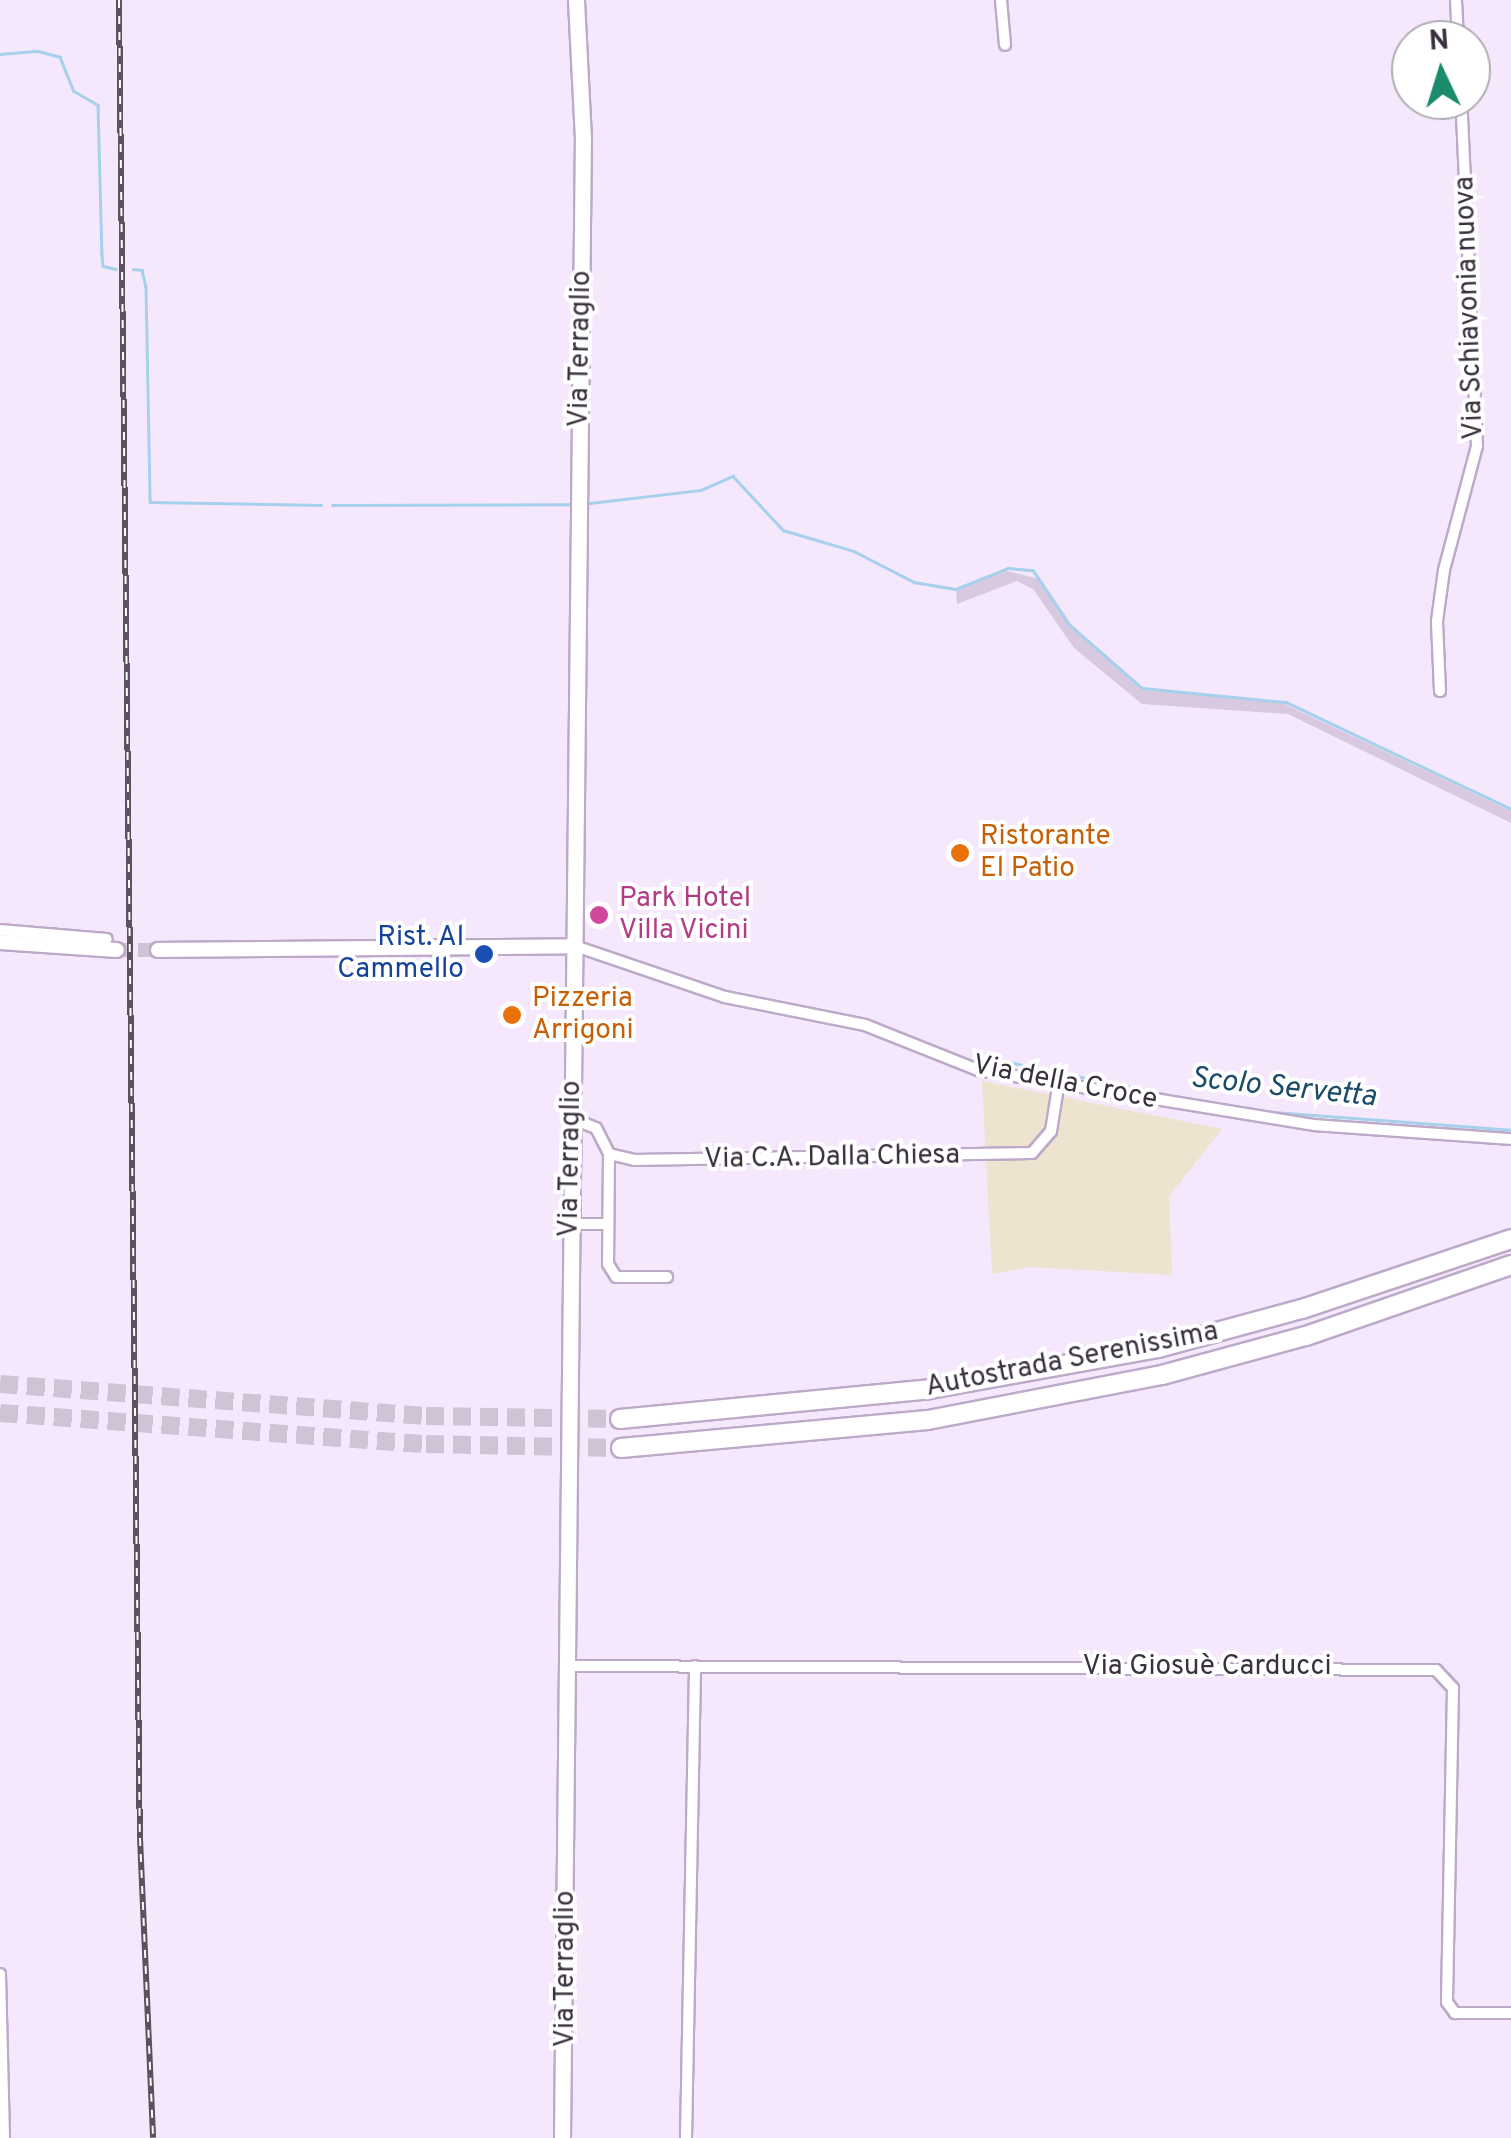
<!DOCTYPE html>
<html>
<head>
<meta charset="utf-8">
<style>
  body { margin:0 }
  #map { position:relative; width:1511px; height:2138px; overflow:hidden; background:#f5e8fc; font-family:Overpass,sans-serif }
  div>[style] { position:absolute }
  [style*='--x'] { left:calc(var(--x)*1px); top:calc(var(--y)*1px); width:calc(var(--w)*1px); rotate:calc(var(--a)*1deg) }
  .industrial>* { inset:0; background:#ede3ce }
  .green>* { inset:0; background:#d8c8e0 }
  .stream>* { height:2.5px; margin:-1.25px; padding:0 1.25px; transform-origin:1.25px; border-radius:1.25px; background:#a6d0eb }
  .secondary-tunnel>* { height:14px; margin-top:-7px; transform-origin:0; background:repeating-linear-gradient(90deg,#d0c3d6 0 14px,transparent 0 21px) }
  .highway-tunnel>* { height:18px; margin-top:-9px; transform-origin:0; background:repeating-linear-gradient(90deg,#d0c3d6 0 18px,transparent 0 27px) }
  .roads { filter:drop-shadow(2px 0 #bda9c8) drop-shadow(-2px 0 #bda9c8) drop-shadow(0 2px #bda9c8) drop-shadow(0 -2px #bda9c8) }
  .street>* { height:10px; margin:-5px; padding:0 5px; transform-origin:5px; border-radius:5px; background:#fff }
  .secondary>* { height:14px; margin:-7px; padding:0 7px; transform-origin:7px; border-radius:7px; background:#fff }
  .primary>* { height:15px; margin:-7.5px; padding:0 7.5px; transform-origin:7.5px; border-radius:7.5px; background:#fff }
  .highway>* { height:18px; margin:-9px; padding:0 9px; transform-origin:9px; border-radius:9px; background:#fff }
  .rail>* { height:6px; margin-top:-3px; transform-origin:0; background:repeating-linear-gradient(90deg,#fff 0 8px,#5b515f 0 16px); box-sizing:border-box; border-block:2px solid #5b515f }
  .dots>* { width:28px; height:28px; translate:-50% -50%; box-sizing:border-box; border:5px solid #fff; border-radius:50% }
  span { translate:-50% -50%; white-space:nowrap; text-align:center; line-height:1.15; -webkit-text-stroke:8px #fff; paint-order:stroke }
  .street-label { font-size:28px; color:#3a313e }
  .food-label { font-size:28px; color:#c56008 }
  .left { translate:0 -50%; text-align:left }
  .hotel-label { font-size:28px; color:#b23c85 }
  .transit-label { font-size:28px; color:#164399 }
  .right { translate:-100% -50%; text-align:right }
  .water-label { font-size:30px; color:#1a4c68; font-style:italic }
  .north { position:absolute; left:1391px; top:20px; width:100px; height:100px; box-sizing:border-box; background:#fff; border:2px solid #b0adb2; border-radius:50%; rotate:356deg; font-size:28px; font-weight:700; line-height:40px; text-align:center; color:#3a313e }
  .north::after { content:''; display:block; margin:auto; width:35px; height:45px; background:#1a8b6b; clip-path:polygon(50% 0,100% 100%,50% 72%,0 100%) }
</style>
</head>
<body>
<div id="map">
  <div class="industrial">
    <i style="clip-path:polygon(982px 1081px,1222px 1129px,1169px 1196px,1172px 1275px,1029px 1267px,992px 1274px)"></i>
  </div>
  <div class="green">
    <i style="clip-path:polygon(1007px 571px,1040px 579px,1068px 624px,1141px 690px,1278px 701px,1511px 811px,1511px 823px,1288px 714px,1142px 704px,1074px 648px,1033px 589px,1017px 581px,957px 604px,956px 589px)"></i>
  </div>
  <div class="stream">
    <i style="--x:0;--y:54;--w:38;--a:-5"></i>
    <i style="--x:38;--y:51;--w:23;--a:15"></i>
    <i style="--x:60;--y:57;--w:37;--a:68"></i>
    <i style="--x:74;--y:91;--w:28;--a:30"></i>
    <i style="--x:98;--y:105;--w:150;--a:88.5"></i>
    <i style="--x:102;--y:255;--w:11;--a:85"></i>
    <i style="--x:103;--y:266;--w:13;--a:13"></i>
    <i style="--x:133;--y:269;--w:9;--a:6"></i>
    <i style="--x:142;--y:270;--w:17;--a:77"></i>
    <i style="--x:146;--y:287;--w:215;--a:88.9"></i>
    <i style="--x:150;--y:502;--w:171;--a:1"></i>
    <i style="--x:590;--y:503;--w:112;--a:-6.7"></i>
    <i style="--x:701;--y:490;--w:35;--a:-24"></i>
    <i style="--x:733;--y:476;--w:74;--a:47.2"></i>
    <i style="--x:783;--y:530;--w:74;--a:16.5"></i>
    <i style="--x:854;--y:551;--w:68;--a:27.3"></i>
    <i style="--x:914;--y:582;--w:43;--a:9.5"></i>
    <i style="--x:956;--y:589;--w:56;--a:-22"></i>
    <i style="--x:1008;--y:568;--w:25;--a:5"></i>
    <i style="--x:1033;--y:570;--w:66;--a:56.1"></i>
    <i style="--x:1070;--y:625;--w:96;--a:41.2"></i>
    <i style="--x:1142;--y:688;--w:145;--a:5.6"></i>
    <i style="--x:1286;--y:702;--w:249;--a:25.4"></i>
    <i style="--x:332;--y:505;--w:237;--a:-0.2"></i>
    <i style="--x:994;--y:1059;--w:199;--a:11.6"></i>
    <i style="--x:1261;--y:1111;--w:251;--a:4.3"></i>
  </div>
  <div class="secondary-tunnel">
    <i style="--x:117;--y:950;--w:41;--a:0"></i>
  </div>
  <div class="highway-tunnel">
    <i style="--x:0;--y:1384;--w:427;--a:4.3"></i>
    <i style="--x:426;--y:1416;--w:194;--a:0.9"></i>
    <i style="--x:0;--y:1413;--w:427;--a:4.2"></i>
    <i style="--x:426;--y:1444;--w:195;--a:1.2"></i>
  </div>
  <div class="roads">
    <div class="street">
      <i style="--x:1001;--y:0;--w:45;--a:84.9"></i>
      <i style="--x:1456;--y:0;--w:40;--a:87.1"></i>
      <i style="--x:1440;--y:691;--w:70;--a:-92.5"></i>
      <i style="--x:1437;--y:621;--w:51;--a:-82.2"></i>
      <i style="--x:1444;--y:570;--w:128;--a:-75.1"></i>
      <i style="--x:1477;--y:446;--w:346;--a:-92.6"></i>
      <i style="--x:0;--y:930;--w:107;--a:4.8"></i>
      <i style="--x:575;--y:946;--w:158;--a:18.8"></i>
      <i style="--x:725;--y:997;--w:143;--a:11.3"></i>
      <i style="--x:865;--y:1025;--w:122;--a:21.7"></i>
      <i style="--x:978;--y:1070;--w:341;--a:9.3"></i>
      <i style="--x:1315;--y:1125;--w:196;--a:4.1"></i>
      <i style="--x:571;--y:1118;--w:27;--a:22"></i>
      <i style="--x:596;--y:1128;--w:29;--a:63"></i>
      <i style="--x:609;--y:1154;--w:26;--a:13"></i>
      <i style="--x:634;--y:1160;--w:398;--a:-1"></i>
      <i style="--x:1032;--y:1153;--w:29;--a:-49"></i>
      <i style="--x:1051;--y:1131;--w:51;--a:-80.9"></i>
      <i style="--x:609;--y:1154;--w:110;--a:90.5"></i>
      <i style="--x:608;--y:1264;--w:15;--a:58"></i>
      <i style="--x:616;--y:1277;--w:51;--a:0"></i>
      <i style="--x:570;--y:1224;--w:36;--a:0"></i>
      <i style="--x:567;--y:1666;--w:869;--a:0.26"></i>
      <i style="--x:1436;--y:1670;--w:25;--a:47"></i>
      <i style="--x:1453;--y:1688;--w:314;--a:91.1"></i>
      <i style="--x:1447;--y:2002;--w:14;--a:54"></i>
      <i style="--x:1455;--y:2013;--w:56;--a:0"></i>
      <i style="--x:0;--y:1974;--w:164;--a:88.6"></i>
      <i style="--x:686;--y:2138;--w:472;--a:-88.9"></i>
    </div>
    <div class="secondary">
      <i style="--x:0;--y:942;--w:117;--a:3.9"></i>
      <i style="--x:158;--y:950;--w:417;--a:-0.5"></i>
    </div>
    <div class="primary">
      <i style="--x:562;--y:2138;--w:1999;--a:-89.4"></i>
      <i style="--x:583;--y:139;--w:139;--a:-92.9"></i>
    </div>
    <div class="highway">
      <i style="--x:620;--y:1419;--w:311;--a:-5.5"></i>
      <i style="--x:930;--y:1389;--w:232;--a:-10.2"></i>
      <i style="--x:1158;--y:1348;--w:149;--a:-15.2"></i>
      <i style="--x:1302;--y:1309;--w:220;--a:-18.5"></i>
      <i style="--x:621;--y:1448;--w:308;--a:-5.2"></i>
      <i style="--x:928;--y:1420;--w:238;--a:-10.9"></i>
      <i style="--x:1162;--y:1375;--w:149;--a:-15.2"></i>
      <i style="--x:1306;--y:1336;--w:217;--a:-19.1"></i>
    </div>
  </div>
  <div class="rail">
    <i style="--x:119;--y:0;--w:1838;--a:89.35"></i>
    <i style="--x:140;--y:1838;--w:300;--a:87.5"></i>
  </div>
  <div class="dots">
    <i style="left:960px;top:853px;background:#e8710a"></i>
    <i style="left:599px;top:915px;background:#d1479c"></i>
    <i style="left:484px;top:954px;background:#1a4fb4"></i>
    <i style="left:512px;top:1015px;background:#e8710a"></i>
  </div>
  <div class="street-label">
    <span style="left:1470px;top:308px;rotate:-92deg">Via Schiavonia nuova</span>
    <span style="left:581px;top:349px;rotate:-89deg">Via Terraglio</span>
    <span style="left:1065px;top:1083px;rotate:11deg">Via della Croce</span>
    <span style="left:832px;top:1158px;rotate:-1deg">Via C.A. Dalla Chiesa</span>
    <span style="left:571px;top:1159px;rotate:-89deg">Via Terraglio</span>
    <span style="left:1072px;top:1360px;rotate:-11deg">Autostrada Serenissima</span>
    <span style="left:1207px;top:1667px">Via Giosuè Carducci</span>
    <span style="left:566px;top:1969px;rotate:-90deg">Via Terraglio</span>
  </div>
  <div class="food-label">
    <span class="left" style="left:980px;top:853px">Ristorante<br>El Patio</span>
    <span class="left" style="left:532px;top:1015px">Pizzeria<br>Arrigoni</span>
  </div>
  <div class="hotel-label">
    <span class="left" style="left:619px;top:915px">Park Hotel<br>Villa Vicini</span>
  </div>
  <div class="transit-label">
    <span class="right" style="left:464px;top:954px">Rist. Al<br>Cammello</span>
  </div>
  <div class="water-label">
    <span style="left:1283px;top:1089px;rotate:6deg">Scolo Servetta</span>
  </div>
  <div class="north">N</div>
</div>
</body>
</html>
